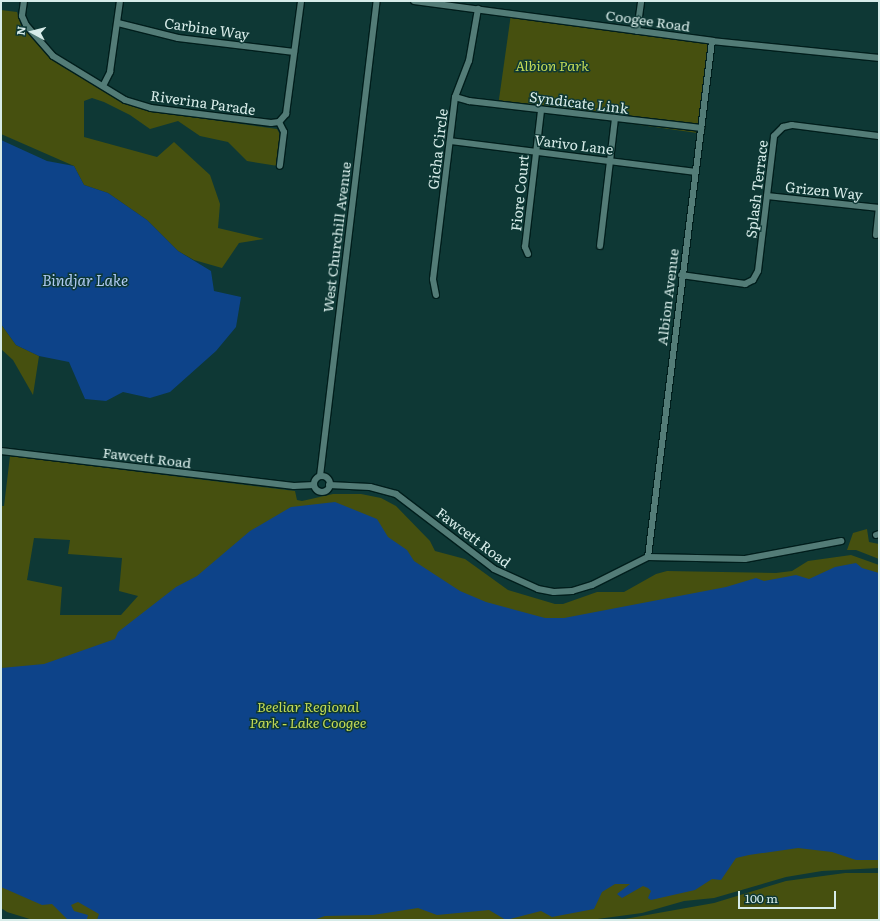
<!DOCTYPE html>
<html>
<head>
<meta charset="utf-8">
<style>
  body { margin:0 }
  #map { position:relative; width:880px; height:921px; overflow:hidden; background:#0e3835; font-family:Literata,serif }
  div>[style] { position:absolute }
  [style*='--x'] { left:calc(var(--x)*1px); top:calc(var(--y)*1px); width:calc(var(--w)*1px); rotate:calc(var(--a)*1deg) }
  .green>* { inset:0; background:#46500f; transform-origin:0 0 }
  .water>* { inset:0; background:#0d4389 }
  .roads { filter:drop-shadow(1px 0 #001e1c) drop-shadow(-1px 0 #001e1c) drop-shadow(0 1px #001e1c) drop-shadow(0 -1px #001e1c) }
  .minor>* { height:6px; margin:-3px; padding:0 3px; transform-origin:3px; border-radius:3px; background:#537c77 }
  .minor>.ring { margin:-3px; padding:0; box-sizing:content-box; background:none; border:6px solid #537c77; border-radius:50% }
  span { translate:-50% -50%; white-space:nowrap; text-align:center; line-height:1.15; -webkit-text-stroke:3px #0e3835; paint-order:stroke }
  .street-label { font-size:14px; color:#d7ece9 }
  .park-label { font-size:14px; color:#c4db56; font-style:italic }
  .water-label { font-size:15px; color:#b0cbf3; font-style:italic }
  .frame { position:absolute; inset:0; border:2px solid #d7ece9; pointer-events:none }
  .north { position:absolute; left:12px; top:12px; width:40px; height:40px; -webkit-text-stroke:3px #0e3835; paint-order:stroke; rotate:277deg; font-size:11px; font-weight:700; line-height:16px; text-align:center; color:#d7ece9 }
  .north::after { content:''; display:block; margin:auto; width:14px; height:18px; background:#d7ece9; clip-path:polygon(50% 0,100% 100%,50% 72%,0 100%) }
  .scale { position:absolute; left:738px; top:891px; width:98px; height:18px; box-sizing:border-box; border:2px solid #d7ece9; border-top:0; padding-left:5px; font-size:12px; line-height:14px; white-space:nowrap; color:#d7ece9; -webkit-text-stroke:3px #0e3835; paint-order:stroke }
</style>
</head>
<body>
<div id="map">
  <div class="green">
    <i style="clip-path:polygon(1px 10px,17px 12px,21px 26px,61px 66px,128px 104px,155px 112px,277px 129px,281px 136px,278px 166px,247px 161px,228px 142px,200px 136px,178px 121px,150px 129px,130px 115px,104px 102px,92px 98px,84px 101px,84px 137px,157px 157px,174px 142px,210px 175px,220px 204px,218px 228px,264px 239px,239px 243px,222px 268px,194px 260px,178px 251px,147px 220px,108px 193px,84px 185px,74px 166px,1px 134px)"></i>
    <i style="left:511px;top:14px;width:203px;height:92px;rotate:8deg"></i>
    <i style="clip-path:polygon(1px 324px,16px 345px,39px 356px,33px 395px,13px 360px,1px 349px)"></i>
    <i style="clip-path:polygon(evenodd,10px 456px,295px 491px,297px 500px,302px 501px,333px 494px,361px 494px,381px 498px,396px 506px,430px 541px,435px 551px,465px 559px,508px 590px,555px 604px,563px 604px,597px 592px,624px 592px,656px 574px,667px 571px,776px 573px,792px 571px,808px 561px,851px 555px,879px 565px,879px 868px,822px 871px,786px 877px,714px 898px,684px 901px,642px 913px,590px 920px,33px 920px,7px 912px,1px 908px,1px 506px,4px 506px,10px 456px,34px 538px,70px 540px,68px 554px,122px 558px,119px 591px,138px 596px,121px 615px,60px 615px,62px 587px,27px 580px,34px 538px)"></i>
    <i style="clip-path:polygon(867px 529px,869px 542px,879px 544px,879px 559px,856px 550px,847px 550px,853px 533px)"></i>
    <i style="clip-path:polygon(845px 873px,879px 873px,879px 920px,619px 920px,714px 903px,786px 881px)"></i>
  </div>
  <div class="water">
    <i style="clip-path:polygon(1px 140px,47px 161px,74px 166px,84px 185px,108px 193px,147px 220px,178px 251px,211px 271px,214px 291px,241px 297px,236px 327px,216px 351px,170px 392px,150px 398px,123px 392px,106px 401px,85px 399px,69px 362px,39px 356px,16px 345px,1px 324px)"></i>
    <i style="clip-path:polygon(335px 502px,377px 519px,388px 537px,407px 550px,414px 561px,460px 591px,486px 602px,545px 618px,564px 618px,726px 587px,756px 578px,764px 581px,796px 575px,809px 579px,835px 567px,856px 563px,862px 568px,879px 573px,879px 860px,856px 860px,832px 852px,798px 848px,749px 855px,736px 858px,721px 880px,712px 879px,695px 890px,651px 900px,648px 898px,651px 891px,648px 888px,643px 886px,622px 898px,617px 894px,630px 884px,615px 884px,602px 892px,594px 909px,552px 917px,541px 911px,506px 920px,489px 910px,437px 915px,418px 908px,373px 915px,325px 916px,313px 920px,97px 920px,99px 914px,78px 902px,71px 905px,74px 911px,88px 915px,87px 919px,68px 920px,52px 904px,42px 905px,1px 887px,1px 668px,44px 664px,115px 639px,118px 632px,176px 587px,197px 576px,250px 531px,291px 507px)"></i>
  </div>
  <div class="roads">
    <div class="minor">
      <i style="--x:24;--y:1;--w:15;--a:98"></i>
      <i style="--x:22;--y:16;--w:10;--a:66"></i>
      <i style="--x:26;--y:25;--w:41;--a:48.9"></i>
      <i style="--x:53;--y:56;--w:84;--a:31.4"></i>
      <i style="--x:125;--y:100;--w:27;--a:17"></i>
      <i style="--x:151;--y:108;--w:121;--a:7.1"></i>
      <i style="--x:271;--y:123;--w:8;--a:-7"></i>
      <i style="--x:279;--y:122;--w:11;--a:-49"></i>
      <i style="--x:286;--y:114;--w:114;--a:-82.4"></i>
      <i style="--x:414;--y:1;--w:301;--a:7.6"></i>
      <i style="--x:712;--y:41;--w:168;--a:5.8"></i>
      <i style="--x:118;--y:23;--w:62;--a:14"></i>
      <i style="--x:178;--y:38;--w:117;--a:6.9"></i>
      <i style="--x:637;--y:31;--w:30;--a:-82"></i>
      <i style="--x:103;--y:86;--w:16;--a:-63"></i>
      <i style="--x:110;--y:72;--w:72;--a:-82"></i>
      <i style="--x:455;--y:97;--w:15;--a:16"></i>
      <i style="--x:469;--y:101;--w:234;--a:6.6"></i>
      <i style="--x:279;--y:122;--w:11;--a:63"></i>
      <i style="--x:284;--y:132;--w:34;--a:97"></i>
      <i style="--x:450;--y:141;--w:247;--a:7.2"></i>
      <i style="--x:767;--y:196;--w:113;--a:6.1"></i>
      <i style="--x:876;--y:235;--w:27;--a:-84"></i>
      <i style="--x:600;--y:246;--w:129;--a:-83.3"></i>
      <i style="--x:528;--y:254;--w:8;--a:-113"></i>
      <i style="--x:525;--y:247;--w:138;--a:-83.3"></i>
      <i style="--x:681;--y:275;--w:65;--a:8"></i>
      <i style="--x:745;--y:284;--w:9;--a:-27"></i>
      <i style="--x:753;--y:280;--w:10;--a:-61"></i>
      <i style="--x:758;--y:271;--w:136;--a:-83.2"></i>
      <i style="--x:774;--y:136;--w:13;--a:-45"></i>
      <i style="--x:783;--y:127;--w:9;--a:-13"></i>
      <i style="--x:792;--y:125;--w:88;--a:7.2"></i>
      <i style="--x:436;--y:295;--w:16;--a:-101"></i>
      <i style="--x:433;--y:279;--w:183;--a:-83.1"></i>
      <i style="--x:455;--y:97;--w:39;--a:-69"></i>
      <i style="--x:469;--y:61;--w:53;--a:-80.2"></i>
      <i style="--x:1;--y:451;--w:295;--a:6.8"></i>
      <i style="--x:294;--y:486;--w:20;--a:-3"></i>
      <i style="--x:320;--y:476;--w:478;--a:-83.2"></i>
      <i class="ring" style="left:314px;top:476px;width:10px;height:10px"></i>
      <i style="--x:329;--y:485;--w:41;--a:2.8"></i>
      <i style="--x:370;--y:487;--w:27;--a:15"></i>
      <i style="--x:396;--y:494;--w:123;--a:37.4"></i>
      <i style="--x:494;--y:569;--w:48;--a:24.4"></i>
      <i style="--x:538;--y:589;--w:16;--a:11"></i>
      <i style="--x:554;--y:592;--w:18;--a:-3"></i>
      <i style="--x:572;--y:591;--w:21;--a:-17"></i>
      <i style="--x:592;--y:585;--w:63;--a:-26.6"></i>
      <i style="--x:648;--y:557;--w:97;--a:1.2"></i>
      <i style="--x:745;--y:559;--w:98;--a:-10.6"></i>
      <i style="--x:876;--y:535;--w:3;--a:-18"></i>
      <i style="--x:648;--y:557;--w:520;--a:-82.93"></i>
    </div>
  </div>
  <div class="street-label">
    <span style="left:648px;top:20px;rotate:8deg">Coogee Road</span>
    <span style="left:207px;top:28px;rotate:8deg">Carbine Way</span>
    <span style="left:203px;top:102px;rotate:8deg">Riverina Parade</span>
    <span style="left:579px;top:102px;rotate:7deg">Syndicate Link</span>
    <span style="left:574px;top:144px;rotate:7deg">Varivo Lane</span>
    <span style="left:437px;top:149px;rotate:-83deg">Gicha Circle</span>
    <span style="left:756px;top:189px;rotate:-83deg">Splash Terrace</span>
    <span style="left:824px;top:190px;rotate:6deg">Grizen Way</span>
    <span style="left:519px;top:193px;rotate:-84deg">Fiore Court</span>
    <span style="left:336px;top:237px;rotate:-83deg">West Churchill Avenue</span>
    <span style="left:667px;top:297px;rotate:-83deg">Albion Avenue</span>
    <span style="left:147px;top:457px;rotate:7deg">Fawcett Road</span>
    <span style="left:474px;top:537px;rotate:37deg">Fawcett Road</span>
  </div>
  <div class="park-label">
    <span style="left:552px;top:65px">Albion Park</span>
    <span style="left:308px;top:714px">Beeliar Regional<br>Park - Lake Coogee</span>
  </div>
  <div class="water-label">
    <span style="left:85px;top:280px">Bindjar Lake</span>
  </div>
  <div class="frame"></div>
  <div class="north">N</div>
  <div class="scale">100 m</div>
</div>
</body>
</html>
